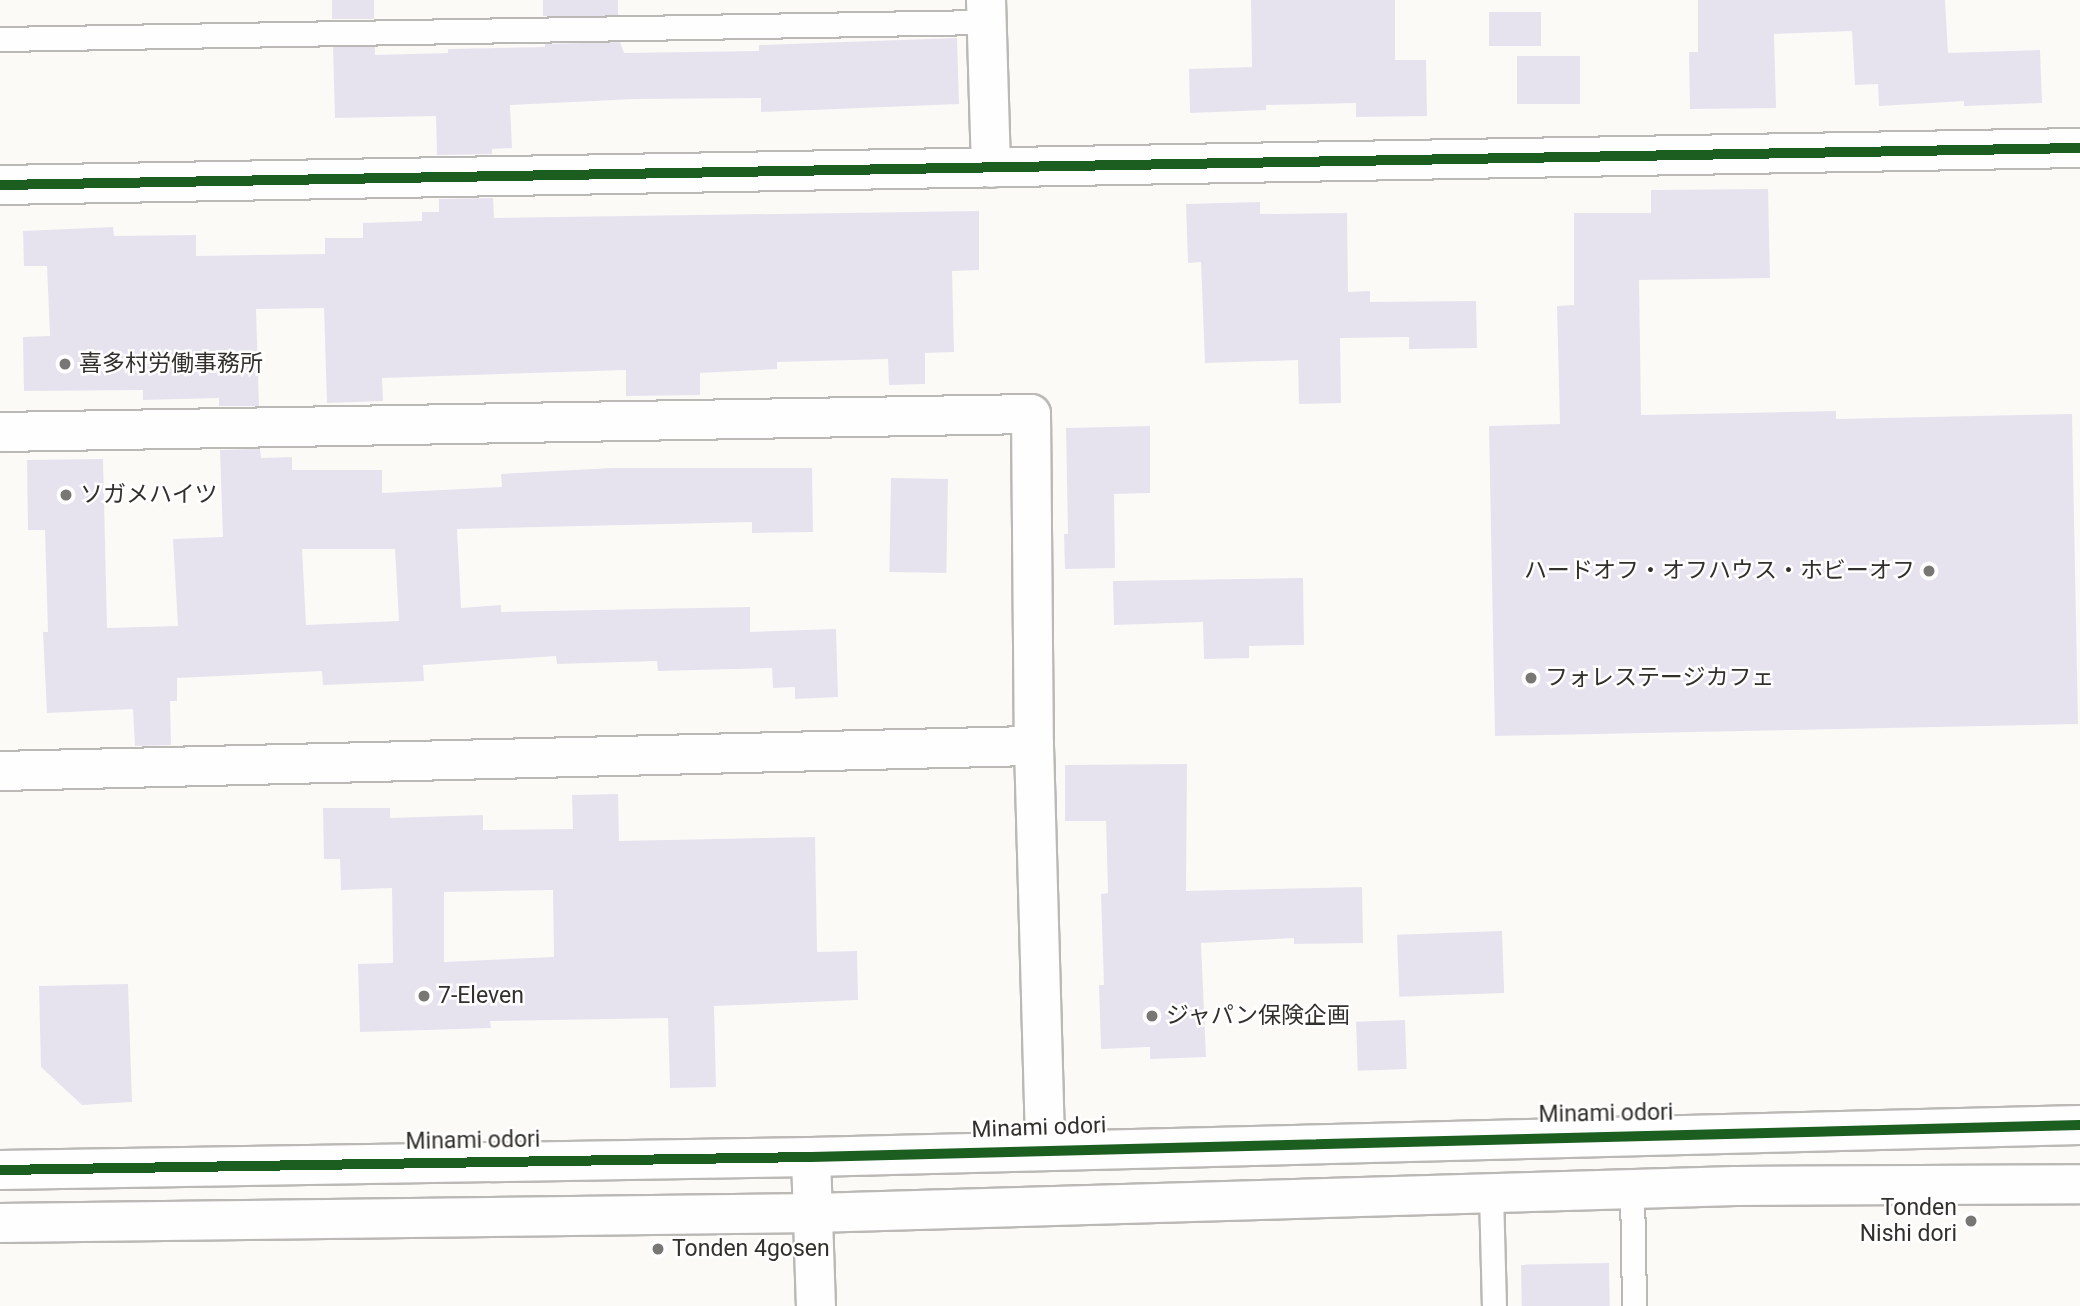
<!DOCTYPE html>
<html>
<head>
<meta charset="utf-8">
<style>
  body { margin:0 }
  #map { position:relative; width:2080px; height:1306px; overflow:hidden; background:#fcfaf7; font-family:Roboto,"Noto Sans JP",sans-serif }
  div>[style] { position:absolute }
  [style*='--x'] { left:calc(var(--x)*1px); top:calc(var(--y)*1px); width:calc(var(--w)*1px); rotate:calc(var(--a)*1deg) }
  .building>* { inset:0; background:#e6e3ef; transform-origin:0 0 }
  .roads { filter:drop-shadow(2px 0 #bbb9b6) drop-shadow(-2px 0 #bbb9b6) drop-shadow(0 2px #bbb9b6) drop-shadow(0 -2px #bbb9b6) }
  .lane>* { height:23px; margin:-11.5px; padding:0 11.5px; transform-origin:11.5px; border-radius:11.5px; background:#fffefe }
  .street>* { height:38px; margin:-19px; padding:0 19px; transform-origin:19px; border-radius:19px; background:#fffefe }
  .secondary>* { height:38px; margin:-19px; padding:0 19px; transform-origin:19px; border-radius:19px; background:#fffefe }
  .cycleway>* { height:10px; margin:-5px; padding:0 5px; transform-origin:5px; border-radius:5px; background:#1b5e20 }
  .dots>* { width:19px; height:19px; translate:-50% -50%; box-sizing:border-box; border:4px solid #fff; border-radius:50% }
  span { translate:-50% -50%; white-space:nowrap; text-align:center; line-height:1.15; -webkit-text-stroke:5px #fff; paint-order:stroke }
  .poi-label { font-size:23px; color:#32302c }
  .left { translate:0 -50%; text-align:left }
  .right { translate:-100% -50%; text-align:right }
  .street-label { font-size:23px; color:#32302c }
</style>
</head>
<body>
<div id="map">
  <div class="building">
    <i style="left:332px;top:0;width:42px;height:19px"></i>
    <i style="left:543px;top:0;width:75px;height:16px"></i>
    <i style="clip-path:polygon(1251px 0,1395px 0,1395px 60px,1426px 60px,1427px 116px,1356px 117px,1356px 103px,1266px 105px,1266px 110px,1190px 113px,1189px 69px,1252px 67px)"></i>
    <i style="clip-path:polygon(1698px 0,1945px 0,1948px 53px,2040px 50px,2042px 103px,1964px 106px,1964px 101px,1879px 106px,1878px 84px,1855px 85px,1852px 31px,1774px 34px,1776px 108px,1690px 109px,1689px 52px,1698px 52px)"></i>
    <i style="left:1489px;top:12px;width:52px;height:34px"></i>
    <i style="clip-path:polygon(957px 38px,959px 104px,761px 112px,761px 98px,635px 99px,510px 105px,512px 148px,492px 149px,492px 154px,437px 155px,436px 116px,335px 118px,333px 47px,375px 47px,375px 55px,448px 53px,448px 49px,545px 47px,545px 44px,620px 42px,624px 53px,759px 51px,759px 45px)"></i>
    <i style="left:1580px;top:56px;width:48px;height:63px;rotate:90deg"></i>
    <i style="clip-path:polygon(1768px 189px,1770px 278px,1639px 280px,1641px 415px,1836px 411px,1836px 419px,2072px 414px,2078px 724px,1495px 736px,1489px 426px,1560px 424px,1557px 306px,1574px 305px,1574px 213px,1651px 213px,1651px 190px)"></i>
    <i style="clip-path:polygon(493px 198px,494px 218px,979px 211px,979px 270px,952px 271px,954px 352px,925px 353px,925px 384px,889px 385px,888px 359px,777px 362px,777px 369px,700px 373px,700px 395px,626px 396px,626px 370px,382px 378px,383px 401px,327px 403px,324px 308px,256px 309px,259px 406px,219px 406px,219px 398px,143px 400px,143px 390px,24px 391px,23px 337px,50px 336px,47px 266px,24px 266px,23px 231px,113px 227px,114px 236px,196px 235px,196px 256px,325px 254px,325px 238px,363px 238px,363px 223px,422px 221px,422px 212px,439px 212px,439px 199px)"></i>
    <i style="clip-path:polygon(1260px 202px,1260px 214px,1347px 213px,1348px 292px,1370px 291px,1370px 302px,1476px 301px,1477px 348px,1409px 349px,1409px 337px,1340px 338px,1341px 403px,1299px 404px,1298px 360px,1205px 363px,1201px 262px,1188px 263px,1186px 204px)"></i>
    <i style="clip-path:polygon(1150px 426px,1150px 493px,1114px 494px,1115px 568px,1065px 569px,1064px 534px,1068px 534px,1066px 428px)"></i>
    <i style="clip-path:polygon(evenodd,260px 449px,261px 458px,292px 457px,292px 470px,382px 470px,382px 493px,502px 487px,501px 474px,612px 468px,812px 468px,813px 532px,752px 533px,752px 522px,457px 529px,461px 608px,501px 605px,501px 612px,750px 607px,750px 632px,836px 629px,838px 697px,795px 699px,795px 687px,773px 688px,772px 668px,658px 671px,657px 661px,557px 664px,556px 656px,423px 665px,424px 681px,323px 685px,322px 671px,177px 678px,177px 701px,170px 701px,171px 745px,135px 746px,133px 709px,47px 713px,43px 632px,48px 632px,45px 530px,28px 530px,27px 460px,103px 459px,107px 628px,178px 626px,173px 539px,223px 537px,220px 450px,260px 449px,302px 549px,395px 549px,399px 621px,306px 625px,302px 549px)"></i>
    <i style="left:891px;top:478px;width:57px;height:94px;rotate:1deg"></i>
    <i style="clip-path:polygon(1303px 578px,1304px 645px,1249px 646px,1249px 658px,1204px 659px,1203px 622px,1114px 625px,1113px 581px)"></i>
    <i style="clip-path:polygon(1187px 764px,1186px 891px,1362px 887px,1363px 943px,1294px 944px,1294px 938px,1201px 943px,1206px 1057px,1150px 1059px,1150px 1047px,1101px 1049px,1099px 985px,1104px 985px,1101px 894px,1108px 893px,1106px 821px,1065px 821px,1065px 765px)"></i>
    <i style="clip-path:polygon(evenodd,618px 794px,619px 841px,815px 837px,817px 952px,857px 951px,858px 1000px,714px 1006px,716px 1087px,670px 1088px,668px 1018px,490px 1021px,491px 1028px,360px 1032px,358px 964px,393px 963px,392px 888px,341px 890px,340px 859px,324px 859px,323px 808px,390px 808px,390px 818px,483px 815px,483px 830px,573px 829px,572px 795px,618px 794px,553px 890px,554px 957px,444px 962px,444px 892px,553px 890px)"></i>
    <i style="left:1502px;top:931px;width:62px;height:105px;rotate:88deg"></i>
    <i style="clip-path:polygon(128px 984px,132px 1102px,82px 1105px,41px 1067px,39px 986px)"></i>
    <i style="left:1405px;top:1020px;width:49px;height:49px;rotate:88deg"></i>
    <i style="left:1609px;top:1263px;width:43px;height:88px;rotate:89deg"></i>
  </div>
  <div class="roads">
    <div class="lane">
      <i style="--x:0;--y:39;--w:987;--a:-0.99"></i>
      <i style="--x:1632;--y:1189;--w:117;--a:89"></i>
      <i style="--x:1491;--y:1193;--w:113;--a:88.5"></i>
    </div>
    <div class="street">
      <i style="--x:986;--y:0;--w:168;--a:88.3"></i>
      <i style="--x:0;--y:185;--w:2080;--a:-1.02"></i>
      <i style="--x:0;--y:432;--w:1031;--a:-1"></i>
      <i style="--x:1031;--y:414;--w:332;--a:89.5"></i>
      <i style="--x:1034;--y:746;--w:403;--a:88.4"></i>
      <i style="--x:0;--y:771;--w:1034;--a:-1.39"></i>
      <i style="--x:811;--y:1157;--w:149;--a:88.1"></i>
    </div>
    <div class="secondary">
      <i style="--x:0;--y:1170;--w:811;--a:-0.92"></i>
      <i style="--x:811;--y:1157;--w:1269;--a:-1.44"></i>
      <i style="--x:0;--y:1223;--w:814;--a:-0.7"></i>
      <i style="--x:814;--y:1213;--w:922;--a:-1.68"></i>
      <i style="--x:1736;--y:1186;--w:344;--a:-0.3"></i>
    </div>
  </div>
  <div class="cycleway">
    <i style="--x:0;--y:185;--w:2080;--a:-1.02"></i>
    <i style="--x:0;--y:1170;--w:811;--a:-0.92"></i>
    <i style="--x:811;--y:1157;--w:1269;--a:-1.44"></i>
  </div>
  <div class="dots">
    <i style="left:65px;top:364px;background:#797773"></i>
    <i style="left:66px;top:495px;background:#797773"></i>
    <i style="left:1929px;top:571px;background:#797773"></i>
    <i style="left:1531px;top:678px;background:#797773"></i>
    <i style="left:424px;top:996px;background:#797773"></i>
    <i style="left:1152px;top:1016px;background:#797773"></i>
    <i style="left:1971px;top:1221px;background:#797773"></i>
    <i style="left:658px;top:1249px;background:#797773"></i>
  </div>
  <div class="poi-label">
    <span class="left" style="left:79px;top:364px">喜多村労働事務所</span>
    <span class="left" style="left:80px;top:495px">ソガメハイツ</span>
    <span class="right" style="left:1915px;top:571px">ハードオフ・オフハウス・ホビーオフ</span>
    <span class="left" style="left:1545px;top:678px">フォレステージカフェ</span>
    <span class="left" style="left:438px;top:996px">7-Eleven</span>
    <span class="left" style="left:1166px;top:1016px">ジャパン保険企画</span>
    <span class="right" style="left:1957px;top:1221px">Tonden<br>Nishi dori</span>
    <span class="left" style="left:672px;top:1249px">Tonden 4gosen</span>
  </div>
  <div class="street-label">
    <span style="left:1606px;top:1114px;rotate:-1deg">Minami odori</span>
    <span style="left:1039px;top:1128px;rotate:-2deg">Minami odori</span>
    <span style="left:473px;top:1141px;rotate:-1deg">Minami odori</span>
  </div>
</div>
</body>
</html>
